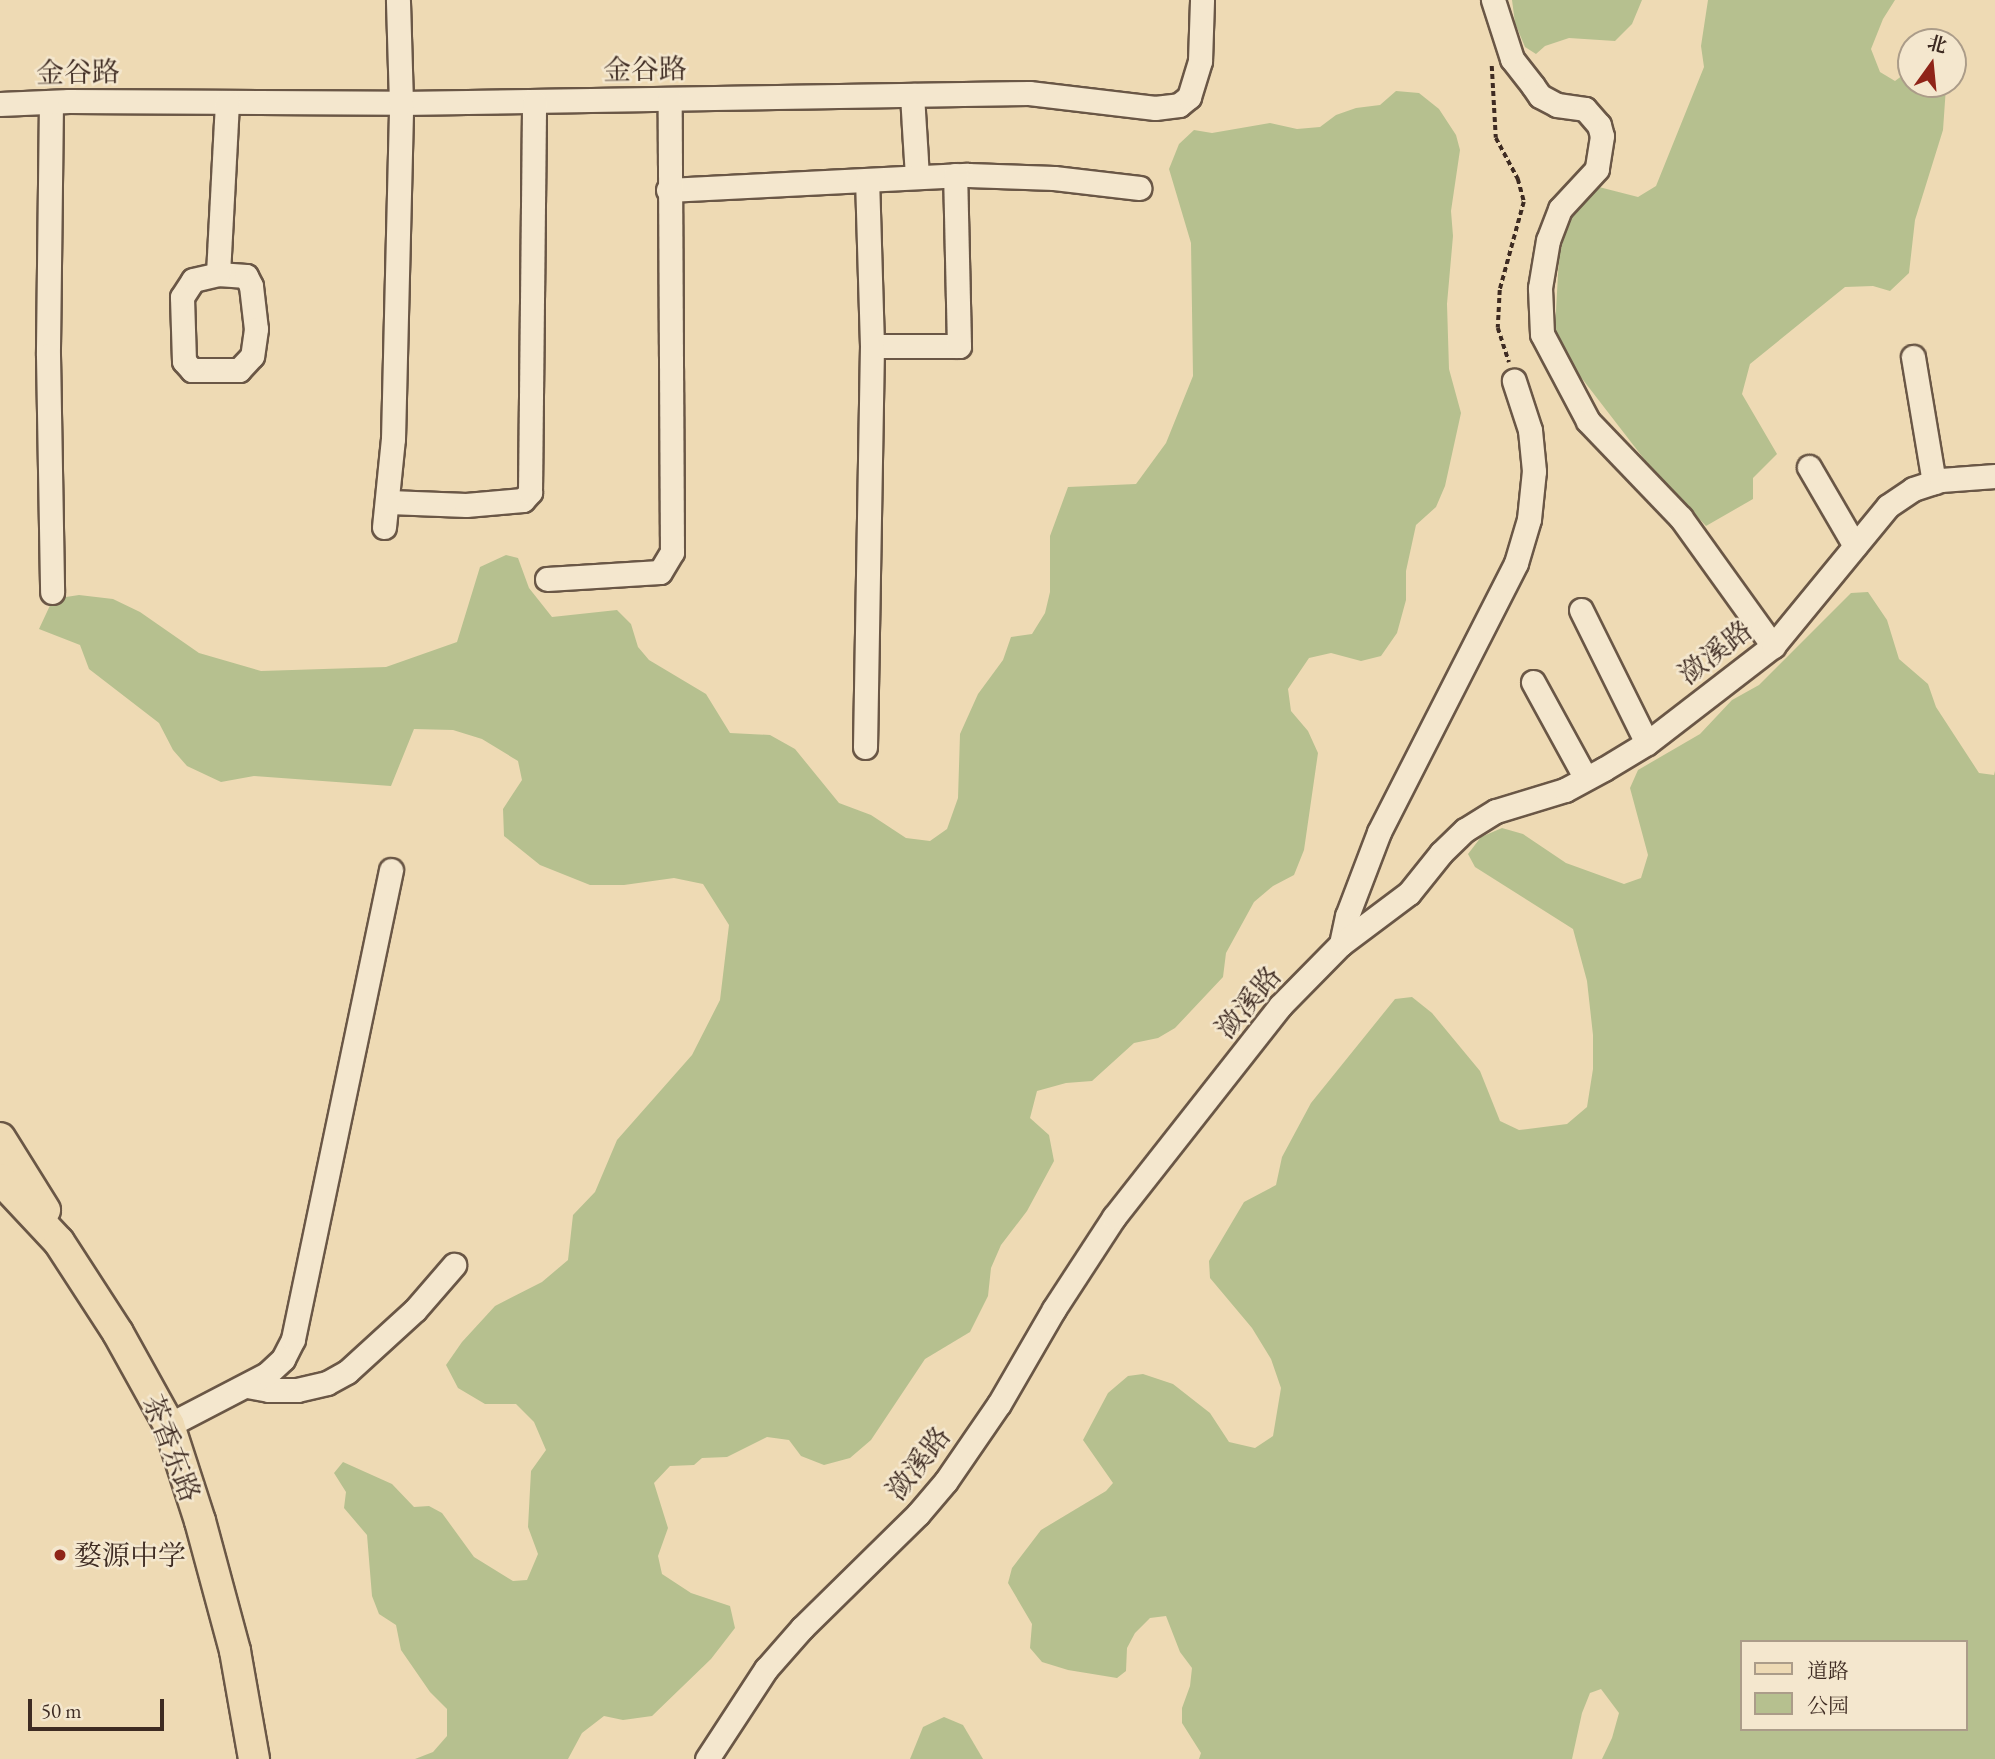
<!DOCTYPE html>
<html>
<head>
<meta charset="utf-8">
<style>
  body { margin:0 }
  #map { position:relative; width:1995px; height:1759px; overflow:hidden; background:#eedab4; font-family:"EB Garamond","Noto Serif SC",serif }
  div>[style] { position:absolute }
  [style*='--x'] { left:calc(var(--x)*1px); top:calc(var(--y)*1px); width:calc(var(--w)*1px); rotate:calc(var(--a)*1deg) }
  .green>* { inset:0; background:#b6c08f }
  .path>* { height:3.5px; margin-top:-1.75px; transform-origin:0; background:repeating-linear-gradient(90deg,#3e2b22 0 5px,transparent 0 8.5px) }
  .roads { filter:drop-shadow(2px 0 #6a5746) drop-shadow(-2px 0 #6a5746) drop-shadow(0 2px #6a5746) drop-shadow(0 -2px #6a5746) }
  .minor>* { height:23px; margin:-11.5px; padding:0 11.5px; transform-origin:11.5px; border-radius:11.5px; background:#f4e7ce }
  .major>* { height:30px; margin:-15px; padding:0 15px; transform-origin:15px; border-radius:15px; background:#eedab4 }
  .dots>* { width:19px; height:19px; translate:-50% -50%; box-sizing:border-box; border:4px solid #f4e7ce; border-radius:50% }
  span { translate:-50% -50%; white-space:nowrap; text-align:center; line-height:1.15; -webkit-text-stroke:5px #f4e7ce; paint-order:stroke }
  .street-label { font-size:28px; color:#3e2b22 }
  .poi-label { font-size:28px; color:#3e2b22 }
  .left { translate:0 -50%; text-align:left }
  .legend { position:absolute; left:1740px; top:1640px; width:228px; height:91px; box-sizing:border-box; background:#f4e7ce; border:2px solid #ab9c89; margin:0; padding:9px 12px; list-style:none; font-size:21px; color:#3e2b22 }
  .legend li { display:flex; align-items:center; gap:14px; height:35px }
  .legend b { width:35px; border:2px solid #ab9c89 }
  .north { position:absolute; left:1897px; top:28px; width:70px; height:70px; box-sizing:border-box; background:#f4e7ce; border:2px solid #ab9c89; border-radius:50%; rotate:15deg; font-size:19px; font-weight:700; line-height:28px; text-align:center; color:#3e2b22 }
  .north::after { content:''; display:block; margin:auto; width:24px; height:32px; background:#8f2418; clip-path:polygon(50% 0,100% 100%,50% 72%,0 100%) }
  .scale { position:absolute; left:28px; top:1699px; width:136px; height:32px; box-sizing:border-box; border:4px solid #3e2b22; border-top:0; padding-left:9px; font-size:21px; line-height:24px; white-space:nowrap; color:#3e2b22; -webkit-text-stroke:5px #f4e7ce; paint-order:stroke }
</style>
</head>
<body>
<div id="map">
  <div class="green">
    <i style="clip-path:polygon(1512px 0,1642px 0,1632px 24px,1615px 41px,1569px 38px,1545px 46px,1536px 54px,1525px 47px,1515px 23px)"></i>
    <i style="clip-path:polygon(1708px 0,1895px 0,1883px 19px,1871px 49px,1880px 72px,1895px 81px,1911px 69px,1911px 84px,1944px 84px,1946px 87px,1943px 130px,1915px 220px,1909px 273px,1890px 291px,1873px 286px,1845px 287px,1750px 364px,1742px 394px,1777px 454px,1753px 478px,1753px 499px,1706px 526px,1651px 468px,1580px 376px,1555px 329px,1559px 256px,1570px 215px,1599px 187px,1638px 197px,1656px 186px,1704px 67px,1701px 46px)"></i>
    <i style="clip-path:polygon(1396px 91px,1419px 93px,1439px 109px,1456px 135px,1460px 150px,1451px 211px,1453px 236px,1447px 304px,1449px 369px,1461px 413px,1445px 486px,1436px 507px,1416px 525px,1406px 571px,1406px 600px,1397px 633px,1381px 656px,1361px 661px,1331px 653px,1309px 658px,1288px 689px,1291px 711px,1308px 731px,1318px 753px,1304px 850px,1294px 875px,1273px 886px,1254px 902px,1226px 953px,1223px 977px,1175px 1028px,1158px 1038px,1134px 1043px,1092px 1081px,1066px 1083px,1037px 1091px,1030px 1118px,1049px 1135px,1054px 1161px,1027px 1211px,1001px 1245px,991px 1268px,988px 1296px,970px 1332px,925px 1359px,871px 1440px,850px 1458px,824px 1465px,801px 1456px,789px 1440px,767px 1437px,727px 1457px,702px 1458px,694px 1465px,670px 1466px,654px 1483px,668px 1528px,658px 1556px,662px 1574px,691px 1593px,730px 1606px,735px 1628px,711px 1659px,652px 1716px,623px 1720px,604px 1716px,582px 1733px,568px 1759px,415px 1759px,433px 1752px,447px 1736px,447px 1709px,430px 1692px,401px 1650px,396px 1625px,379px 1614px,372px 1596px,367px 1535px,344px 1508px,346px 1492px,334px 1473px,343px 1462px,392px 1484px,414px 1507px,429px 1506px,442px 1513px,474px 1557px,513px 1581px,527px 1580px,538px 1554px,528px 1527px,531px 1471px,546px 1450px,534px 1422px,516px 1404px,485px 1404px,458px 1388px,446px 1365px,462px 1342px,495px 1306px,542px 1282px,568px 1260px,573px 1215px,595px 1192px,617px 1140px,692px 1055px,720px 1000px,729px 925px,703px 884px,674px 878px,624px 885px,590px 885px,540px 865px,504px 836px,503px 809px,522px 780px,518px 761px,482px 739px,453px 730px,414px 729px,391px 786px,254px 776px,221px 782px,187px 766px,173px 750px,159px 723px,89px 669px,80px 645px,39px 629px,53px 599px,79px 595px,113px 599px,140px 612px,199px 653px,261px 671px,386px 667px,457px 642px,480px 567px,506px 555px,518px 558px,529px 588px,552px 617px,617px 610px,631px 624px,638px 647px,649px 660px,706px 694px,730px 733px,770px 735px,795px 749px,839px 803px,871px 815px,906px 838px,930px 841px,947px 829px,958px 798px,960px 734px,978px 694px,1003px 660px,1011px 637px,1032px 634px,1045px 613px,1050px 592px,1050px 536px,1068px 487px,1136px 484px,1166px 443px,1193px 376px,1191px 243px,1169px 169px,1179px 144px,1194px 130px,1212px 133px,1270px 123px,1297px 129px,1320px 127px,1336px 115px,1356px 108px,1380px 105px)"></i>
    <i style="clip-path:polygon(evenodd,1868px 592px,1887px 620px,1899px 659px,1928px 684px,1936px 707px,1979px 773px,1994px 775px,1995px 771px,1995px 1759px,1602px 1759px,1612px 1738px,1619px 1713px,1601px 1689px,1590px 1693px,1582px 1713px,1572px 1759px,1199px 1759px,1201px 1753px,1182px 1723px,1182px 1708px,1190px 1686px,1192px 1668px,1180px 1652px,1166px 1616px,1150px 1618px,1135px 1633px,1127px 1648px,1126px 1671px,1117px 1678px,1068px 1670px,1042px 1662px,1030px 1648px,1032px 1624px,1008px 1583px,1012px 1568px,1041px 1530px,1106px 1491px,1113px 1483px,1083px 1440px,1108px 1393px,1128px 1376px,1143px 1374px,1173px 1384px,1210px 1413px,1229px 1442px,1255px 1448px,1273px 1436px,1281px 1388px,1271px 1359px,1252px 1328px,1210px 1278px,1209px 1261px,1244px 1202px,1276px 1185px,1282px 1157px,1311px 1103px,1395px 999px,1412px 997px,1432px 1013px,1480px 1071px,1500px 1121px,1519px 1130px,1567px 1124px,1587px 1107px,1593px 1069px,1593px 1035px,1587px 981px,1573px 929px,1475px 867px,1468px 854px,1481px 837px,1502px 828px,1523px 834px,1566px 863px,1624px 884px,1641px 878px,1648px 855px,1630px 788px,1638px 770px,1700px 734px,1732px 700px,1759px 685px,1851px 593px,1868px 592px,1741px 1642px,1965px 1642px,1965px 1729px,1741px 1729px,1741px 1642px)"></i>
    <i style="clip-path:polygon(944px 1717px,963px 1725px,983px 1759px,910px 1759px,923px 1727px)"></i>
  </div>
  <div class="path">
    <i style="--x:1492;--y:66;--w:72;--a:86.8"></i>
    <i style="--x:1496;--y:138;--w:47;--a:61.8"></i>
    <i style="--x:1518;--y:179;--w:24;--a:75"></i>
    <i style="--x:1524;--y:202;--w:91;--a:105.3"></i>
    <i style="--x:1500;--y:290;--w:38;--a:93"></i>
    <i style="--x:1498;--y:328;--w:36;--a:72"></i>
  </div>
  <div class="roads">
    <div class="minor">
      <i style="--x:1493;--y:0;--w:62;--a:72.1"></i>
      <i style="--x:1512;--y:59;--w:34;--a:52"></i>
      <i style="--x:1533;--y:86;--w:12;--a:55"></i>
      <i style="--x:1540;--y:96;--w:19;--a:28"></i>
      <i style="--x:1557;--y:105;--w:28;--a:8"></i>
      <i style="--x:1585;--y:109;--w:21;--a:49"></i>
      <i style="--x:1599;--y:125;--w:11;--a:75"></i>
      <i style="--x:1602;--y:136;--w:33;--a:99"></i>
      <i style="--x:1597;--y:169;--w:54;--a:132.8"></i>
      <i style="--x:1560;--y:209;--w:33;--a:111"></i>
      <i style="--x:1548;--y:240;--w:49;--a:99.5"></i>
      <i style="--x:1540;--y:288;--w:46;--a:87.5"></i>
      <i style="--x:1542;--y:334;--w:98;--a:62.1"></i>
      <i style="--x:1588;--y:421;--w:134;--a:46.2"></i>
      <i style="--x:1681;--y:518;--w:158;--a:54.3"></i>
      <i style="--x:912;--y:95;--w:82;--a:86.5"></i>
      <i style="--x:51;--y:102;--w:253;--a:90.7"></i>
      <i style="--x:48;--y:355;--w:237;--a:89"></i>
      <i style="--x:0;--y:104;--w:69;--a:-2.5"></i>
      <i style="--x:69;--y:101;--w:332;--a:0.3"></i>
      <i style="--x:401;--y:103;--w:628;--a:-0.91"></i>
      <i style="--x:1029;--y:93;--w:127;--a:6.8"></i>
      <i style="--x:1155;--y:108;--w:24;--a:-7"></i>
      <i style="--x:1179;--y:105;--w:13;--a:-39"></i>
      <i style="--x:1189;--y:97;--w:38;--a:-73"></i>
      <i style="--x:1200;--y:61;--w:61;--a:-88.1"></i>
      <i style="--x:668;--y:190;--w:300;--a:-2.9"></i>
      <i style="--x:968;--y:175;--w:86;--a:2"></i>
      <i style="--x:1054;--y:178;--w:86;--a:6.7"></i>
      <i style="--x:218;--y:274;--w:28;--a:4"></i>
      <i style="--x:246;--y:276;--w:11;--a:63"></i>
      <i style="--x:251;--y:286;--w:43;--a:83.4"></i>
      <i style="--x:256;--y:329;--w:27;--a:98"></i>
      <i style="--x:252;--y:356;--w:19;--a:133"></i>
      <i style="--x:239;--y:370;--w:47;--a:180"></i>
      <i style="--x:192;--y:370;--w:12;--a:-132"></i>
      <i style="--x:184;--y:361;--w:64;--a:-91.8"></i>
      <i style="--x:182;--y:297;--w:20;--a:-57"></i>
      <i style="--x:193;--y:280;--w:26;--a:-13"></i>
      <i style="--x:218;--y:274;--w:172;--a:-87"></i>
      <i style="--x:872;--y:346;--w:87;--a:0"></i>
      <i style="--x:959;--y:346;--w:171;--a:-91.3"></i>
      <i style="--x:1913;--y:357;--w:127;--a:80.5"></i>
      <i style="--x:1809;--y:467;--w:91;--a:59.8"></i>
      <i style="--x:389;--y:502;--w:77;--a:2.2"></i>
      <i style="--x:466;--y:505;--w:57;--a:-5"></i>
      <i style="--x:523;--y:500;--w:11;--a:-49"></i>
      <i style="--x:530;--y:492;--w:391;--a:-89.4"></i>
      <i style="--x:384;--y:527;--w:88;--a:-84.2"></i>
      <i style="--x:393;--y:439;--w:336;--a:-88.6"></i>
      <i style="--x:401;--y:103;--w:103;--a:-91.7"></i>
      <i style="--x:547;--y:579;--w:113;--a:-3.5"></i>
      <i style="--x:660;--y:572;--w:23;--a:-59"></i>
      <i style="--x:672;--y:552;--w:453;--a:-90.3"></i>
      <i style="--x:1581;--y:610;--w:148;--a:63.6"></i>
      <i style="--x:1533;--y:682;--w:108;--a:61.3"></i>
      <i style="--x:865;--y:747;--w:401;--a:-89"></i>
      <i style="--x:872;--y:346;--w:166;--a:-91.7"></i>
      <i style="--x:1341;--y:944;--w:29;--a:-78"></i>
      <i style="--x:1347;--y:916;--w:90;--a:-69.1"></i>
      <i style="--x:1379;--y:832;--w:302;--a:-63"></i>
      <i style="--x:1516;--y:563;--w:46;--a:-73.5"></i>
      <i style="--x:1529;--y:519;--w:48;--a:-84.1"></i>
      <i style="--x:1534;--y:471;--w:41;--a:-95.6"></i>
      <i style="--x:1530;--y:430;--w:52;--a:-108.1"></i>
      <i style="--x:247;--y:1386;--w:22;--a:10"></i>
      <i style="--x:269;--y:1390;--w:28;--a:0"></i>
      <i style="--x:297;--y:1390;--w:31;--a:-13"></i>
      <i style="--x:327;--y:1383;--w:23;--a:-29"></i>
      <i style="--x:347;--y:1372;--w:92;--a:-42.4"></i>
      <i style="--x:415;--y:1310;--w:60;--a:-49.1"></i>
      <i style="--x:169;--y:1425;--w:110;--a:-27.5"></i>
      <i style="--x:267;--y:1374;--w:22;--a:-43"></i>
      <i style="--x:283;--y:1359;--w:22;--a:-63"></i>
      <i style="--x:293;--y:1339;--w:479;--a:-78.2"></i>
      <i style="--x:707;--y:1759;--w:108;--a:-56.8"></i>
      <i style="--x:766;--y:1669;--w:55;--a:-48.7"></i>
      <i style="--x:802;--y:1628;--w:163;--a:-44.5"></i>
      <i style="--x:918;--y:1514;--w:43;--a:-49.7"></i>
      <i style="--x:946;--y:1481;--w:93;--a:-55.5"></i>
      <i style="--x:999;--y:1404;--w:110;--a:-59.9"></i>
      <i style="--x:1054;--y:1309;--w:110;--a:-56.9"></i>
      <i style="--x:1114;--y:1217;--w:268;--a:-51.8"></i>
      <i style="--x:1280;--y:1006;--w:87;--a:-45.5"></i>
      <i style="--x:1341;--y:944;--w:85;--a:-36.9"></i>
      <i style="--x:1409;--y:893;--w:51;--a:-51.3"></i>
      <i style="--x:1441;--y:853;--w:33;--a:-44"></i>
      <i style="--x:1465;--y:830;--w:36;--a:-32"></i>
      <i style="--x:1496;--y:811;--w:72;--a:-16.9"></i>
      <i style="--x:1565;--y:790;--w:44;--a:-28.3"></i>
      <i style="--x:1604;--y:769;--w:50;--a:-31.2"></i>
      <i style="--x:1647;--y:743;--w:159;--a:-37.6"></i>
      <i style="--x:1773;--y:646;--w:181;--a:-50.6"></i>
      <i style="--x:1888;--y:506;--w:30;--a:-34"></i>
      <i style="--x:1913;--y:489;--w:29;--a:-18"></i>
      <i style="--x:1941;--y:480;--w:54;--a:-4.2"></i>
    </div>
    <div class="major">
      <i style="--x:0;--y:1138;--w:85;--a:58"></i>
      <i style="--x:0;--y:1179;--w:86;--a:46.9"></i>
      <i style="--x:59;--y:1242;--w:108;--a:57"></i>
      <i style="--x:118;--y:1333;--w:105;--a:61"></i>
      <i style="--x:169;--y:1425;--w:101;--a:72.1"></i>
      <i style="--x:200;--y:1521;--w:135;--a:74.9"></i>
      <i style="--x:235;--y:1651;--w:110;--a:80"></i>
    </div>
  </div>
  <div class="dots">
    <i style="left:60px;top:1555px;background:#8f2418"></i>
  </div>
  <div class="street-label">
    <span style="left:645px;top:69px;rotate:-1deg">金谷路</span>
    <span style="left:78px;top:72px;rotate:-1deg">金谷路</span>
    <span style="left:1715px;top:652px;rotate:-38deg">潋溪路</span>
    <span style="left:1248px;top:1002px;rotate:-50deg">潋溪路</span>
    <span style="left:172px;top:1448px;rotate:69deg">茶香东路</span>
    <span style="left:918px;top:1463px;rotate:-52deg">潋溪路</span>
  </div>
  <div class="poi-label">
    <span class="left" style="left:74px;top:1555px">婺源中学</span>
  </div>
  <ul class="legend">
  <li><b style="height:9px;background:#eedab4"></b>道路</li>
  <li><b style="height:19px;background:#b6c08f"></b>公园</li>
  </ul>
  <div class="north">北</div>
  <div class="scale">50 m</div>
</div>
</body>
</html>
